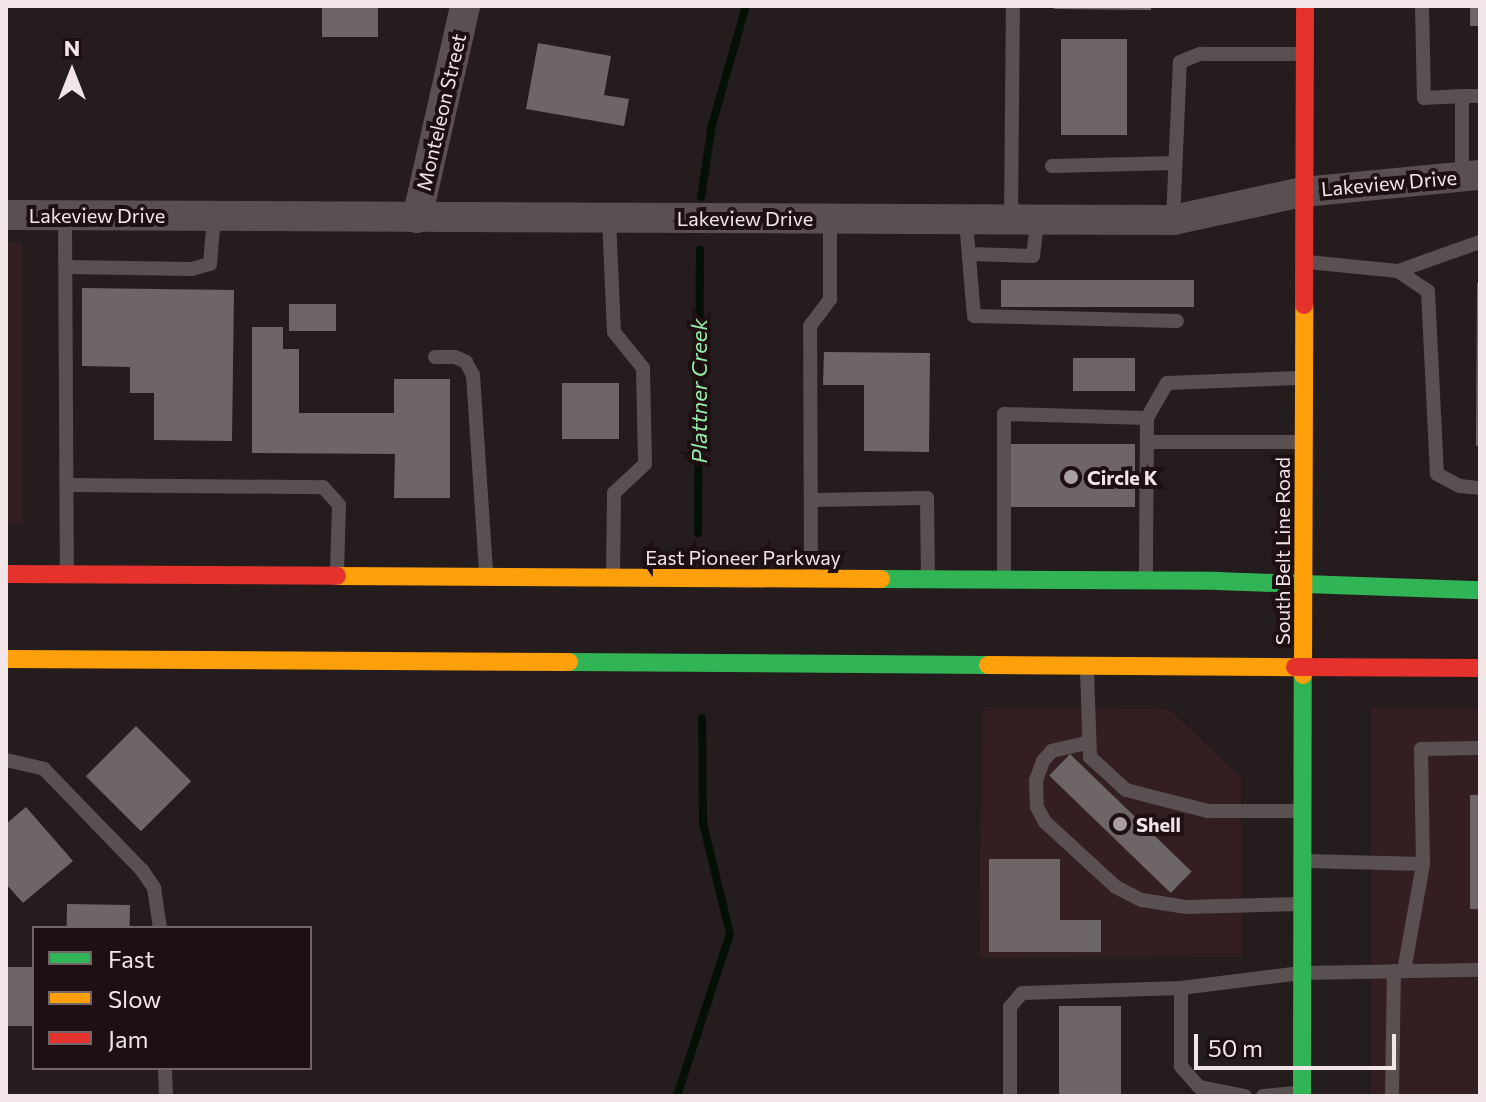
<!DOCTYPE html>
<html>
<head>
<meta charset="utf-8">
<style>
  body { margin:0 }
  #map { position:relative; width:1486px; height:1102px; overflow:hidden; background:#241c1d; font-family:Commissioner,sans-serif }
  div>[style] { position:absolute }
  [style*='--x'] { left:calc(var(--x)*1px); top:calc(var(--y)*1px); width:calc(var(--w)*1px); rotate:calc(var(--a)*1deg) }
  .built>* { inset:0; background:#331e22; transform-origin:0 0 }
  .stream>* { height:8px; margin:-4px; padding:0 4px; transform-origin:4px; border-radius:4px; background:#041006 }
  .building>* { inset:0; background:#6d6566; transform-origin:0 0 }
  .lane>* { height:14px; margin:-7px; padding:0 7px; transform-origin:7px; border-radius:7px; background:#5a5052 }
  .street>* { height:30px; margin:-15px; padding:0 15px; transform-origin:15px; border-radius:15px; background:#5a5052 }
  .fast>* { height:18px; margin:-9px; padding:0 9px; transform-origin:9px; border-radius:9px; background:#30b455 }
  .slow>* { height:18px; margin:-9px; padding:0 9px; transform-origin:9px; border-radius:9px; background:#ff9f0a }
  .jam>* { height:18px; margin:-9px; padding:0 9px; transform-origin:9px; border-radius:9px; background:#e5322d }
  .dots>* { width:22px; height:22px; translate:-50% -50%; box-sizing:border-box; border:4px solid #1e0f12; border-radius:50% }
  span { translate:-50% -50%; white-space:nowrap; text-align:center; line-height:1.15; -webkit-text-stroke:8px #1e0f12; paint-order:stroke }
  .street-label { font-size:20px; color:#f1e5e8 }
  .poi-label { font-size:20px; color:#f1e5e8; font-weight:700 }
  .left { translate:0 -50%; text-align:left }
  .water-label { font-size:22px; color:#98edab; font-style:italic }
  .frame { position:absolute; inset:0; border:8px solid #f1e5e8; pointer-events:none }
  .legend { position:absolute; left:32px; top:926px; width:280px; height:144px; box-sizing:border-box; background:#1e0f12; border:2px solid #726568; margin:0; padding:10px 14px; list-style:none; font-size:24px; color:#f1e5e8 }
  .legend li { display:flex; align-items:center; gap:16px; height:40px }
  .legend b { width:40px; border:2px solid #726568 }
  .north { position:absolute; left:32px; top:32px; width:80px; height:80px; -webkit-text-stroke:6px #1e0f12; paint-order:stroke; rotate:0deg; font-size:22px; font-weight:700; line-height:32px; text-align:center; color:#f1e5e8 }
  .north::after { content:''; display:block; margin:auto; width:28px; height:36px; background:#f1e5e8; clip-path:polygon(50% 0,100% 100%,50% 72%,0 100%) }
  .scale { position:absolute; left:1194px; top:1034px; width:202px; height:36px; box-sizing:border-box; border:4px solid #f1e5e8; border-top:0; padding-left:10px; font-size:24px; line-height:28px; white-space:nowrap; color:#f1e5e8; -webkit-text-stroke:6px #1e0f12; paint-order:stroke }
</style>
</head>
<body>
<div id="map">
  <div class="built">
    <i style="left:6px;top:242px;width:16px;height:281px"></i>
    <i style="clip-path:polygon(983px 707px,1169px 709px,1241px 778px,1242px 957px,979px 958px)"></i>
    <i style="left:1480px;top:707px;width:389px;height:109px;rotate:90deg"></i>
  </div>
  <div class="stream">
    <i style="--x:701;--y:197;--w:73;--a:-81.3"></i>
    <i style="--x:712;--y:125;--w:124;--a:-74.1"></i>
    <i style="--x:698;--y:533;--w:283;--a:-89.6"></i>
    <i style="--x:677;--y:1096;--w:170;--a:-71.9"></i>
    <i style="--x:730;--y:934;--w:114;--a:-103.7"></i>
    <i style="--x:703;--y:823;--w:105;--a:-90.5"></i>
  </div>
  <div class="building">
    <i style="left:322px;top:6px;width:56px;height:31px"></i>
    <i style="clip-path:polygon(1054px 6px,1151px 6px,1151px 10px,1054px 9px)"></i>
    <i style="left:1470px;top:6px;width:10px;height:20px"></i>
    <i style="left:1061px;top:39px;width:66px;height:96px"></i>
    <i style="clip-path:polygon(538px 43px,611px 56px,604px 95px,629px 99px,624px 126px,526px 109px)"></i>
    <i style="left:1001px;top:280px;width:193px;height:27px"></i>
    <i style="clip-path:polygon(1477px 283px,1480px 283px,1480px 446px,1476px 446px)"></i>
    <i style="clip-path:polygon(82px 288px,234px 290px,232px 441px,154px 440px,154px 393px,130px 393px,130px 367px,82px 366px)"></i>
    <i style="left:289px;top:304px;width:47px;height:27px"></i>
    <i style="clip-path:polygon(252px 327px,283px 327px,283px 349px,299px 349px,299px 413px,394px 413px,394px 379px,450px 379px,450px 498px,394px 498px,395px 454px,252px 453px)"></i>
    <i style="clip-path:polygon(824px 352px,930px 353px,929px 452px,864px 451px,864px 385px,823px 385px)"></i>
    <i style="left:1073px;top:358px;width:62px;height:33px"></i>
    <i style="left:562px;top:383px;width:57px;height:56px"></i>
    <i style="left:1008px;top:444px;width:127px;height:63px"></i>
    <i style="left:136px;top:726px;width:78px;height:71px;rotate:45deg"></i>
    <i style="left:1070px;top:754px;width:169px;height:30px;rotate:44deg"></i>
    <i style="left:1470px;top:795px;width:10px;height:114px"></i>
    <i style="clip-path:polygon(26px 807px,73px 861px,23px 903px,6px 884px,6px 824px)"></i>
    <i style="clip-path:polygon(989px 859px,1060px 859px,1060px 920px,1101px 920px,1101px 952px,989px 952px)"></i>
    <i style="left:67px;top:904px;width:63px;height:24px;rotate:1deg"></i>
    <i style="left:34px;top:967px;width:59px;height:28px;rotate:90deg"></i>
    <i style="left:1059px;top:1006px;width:62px;height:90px"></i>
  </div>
  <div class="lane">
    <i style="--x:1422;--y:6;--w:92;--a:88.8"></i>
    <i style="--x:1424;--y:98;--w:38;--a:-3"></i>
    <i style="--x:1462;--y:96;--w:80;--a:90"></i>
    <i style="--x:1462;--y:96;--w:18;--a:0"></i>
    <i style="--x:1052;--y:166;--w:123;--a:-1.4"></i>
    <i style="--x:65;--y:215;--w:355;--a:89.7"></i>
    <i style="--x:609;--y:218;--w:114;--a:87.5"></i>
    <i style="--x:614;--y:332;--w:46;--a:51.1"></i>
    <i style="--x:643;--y:368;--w:96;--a:88.8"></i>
    <i style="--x:645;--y:464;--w:42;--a:136.9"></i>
    <i style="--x:614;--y:493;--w:82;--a:90.7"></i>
    <i style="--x:1173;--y:220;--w:158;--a:-87.5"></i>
    <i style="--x:1180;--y:62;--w:22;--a:-22"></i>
    <i style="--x:1200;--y:54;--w:99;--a:0"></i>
    <i style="--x:966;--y:221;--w:95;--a:85.2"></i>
    <i style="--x:974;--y:316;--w:203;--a:1.4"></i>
    <i style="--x:1011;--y:221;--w:215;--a:-89.5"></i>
    <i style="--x:969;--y:254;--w:64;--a:1.8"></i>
    <i style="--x:1033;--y:256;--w:35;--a:-83"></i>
    <i style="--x:1308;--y:262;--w:90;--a:5.7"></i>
    <i style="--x:1398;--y:271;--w:36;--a:34"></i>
    <i style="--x:1428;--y:291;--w:183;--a:87.2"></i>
    <i style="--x:1437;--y:474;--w:26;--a:28"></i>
    <i style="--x:1460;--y:486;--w:20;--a:6"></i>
    <i style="--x:66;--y:267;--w:126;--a:0.9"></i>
    <i style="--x:192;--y:269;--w:19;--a:-16"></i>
    <i style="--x:210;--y:264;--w:48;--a:-85.2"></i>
    <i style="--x:1398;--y:271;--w:87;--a:-19.5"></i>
    <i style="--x:435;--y:357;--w:20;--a:0"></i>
    <i style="--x:455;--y:357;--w:12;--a:24"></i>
    <i style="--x:466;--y:362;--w:15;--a:62"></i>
    <i style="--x:473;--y:375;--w:196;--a:86.2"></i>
    <i style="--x:1147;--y:418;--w:40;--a:-60.3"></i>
    <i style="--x:1167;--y:383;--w:131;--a:-2.2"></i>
    <i style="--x:1147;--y:442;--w:151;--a:0"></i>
    <i style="--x:69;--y:485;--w:254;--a:0.5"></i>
    <i style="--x:323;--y:487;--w:24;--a:48"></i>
    <i style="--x:339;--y:505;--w:67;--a:91.7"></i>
    <i style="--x:812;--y:500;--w:115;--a:-1"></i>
    <i style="--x:927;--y:498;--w:77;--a:89.3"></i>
    <i style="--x:811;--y:574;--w:248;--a:-90.2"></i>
    <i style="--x:810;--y:326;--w:34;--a:-53"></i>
    <i style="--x:830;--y:299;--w:82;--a:-90"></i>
    <i style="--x:1004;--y:575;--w:161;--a:-90"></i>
    <i style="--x:1004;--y:414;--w:143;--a:1.6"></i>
    <i style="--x:1147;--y:418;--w:158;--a:90.4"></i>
    <i style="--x:1087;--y:671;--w:86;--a:88"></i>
    <i style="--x:1090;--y:757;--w:49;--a:42.5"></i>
    <i style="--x:1126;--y:790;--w:85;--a:14.4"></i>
    <i style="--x:1208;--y:811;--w:91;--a:0"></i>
    <i style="--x:1086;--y:743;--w:35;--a:167"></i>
    <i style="--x:1052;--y:751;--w:13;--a:132"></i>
    <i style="--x:1043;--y:761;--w:20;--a:110"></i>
    <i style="--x:1036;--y:780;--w:27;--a:88"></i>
    <i style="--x:1037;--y:807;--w:17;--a:62"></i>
    <i style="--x:1045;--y:822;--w:96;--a:42.5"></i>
    <i style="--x:1116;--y:887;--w:29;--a:27"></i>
    <i style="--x:1142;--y:900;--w:45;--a:9"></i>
    <i style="--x:1186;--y:907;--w:113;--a:-1.5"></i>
    <i style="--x:6;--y:760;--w:39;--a:13"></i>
    <i style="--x:44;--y:769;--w:141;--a:45.9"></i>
    <i style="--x:142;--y:870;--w:22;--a:56"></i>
    <i style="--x:154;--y:888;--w:40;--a:81.5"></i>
    <i style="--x:1307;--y:861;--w:116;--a:1.5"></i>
    <i style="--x:1423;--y:864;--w:115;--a:-91"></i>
    <i style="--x:1421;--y:749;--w:59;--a:-1"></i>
    <i style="--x:1404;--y:971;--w:109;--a:-79.9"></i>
    <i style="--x:165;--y:1068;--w:28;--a:88"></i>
    <i style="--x:1010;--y:1096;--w:89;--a:-90"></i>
    <i style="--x:1010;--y:1007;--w:18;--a:-49"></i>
    <i style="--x:1022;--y:993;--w:159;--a:-1.8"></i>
    <i style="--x:1245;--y:1096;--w:47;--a:-168.9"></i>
    <i style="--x:1199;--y:1087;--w:28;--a:-131"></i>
    <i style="--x:1181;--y:1066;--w:78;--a:-90"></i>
    <i style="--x:1181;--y:988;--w:121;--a:-7.1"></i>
    <i style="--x:1301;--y:973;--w:179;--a:-1"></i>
    <i style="--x:1263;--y:1096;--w:34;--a:-5"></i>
    <i style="--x:1392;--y:1096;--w:125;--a:-89.1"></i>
  </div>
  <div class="street">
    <i style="--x:6;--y:215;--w:1167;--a:0.25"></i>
    <i style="--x:1173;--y:220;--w:133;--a:-12.2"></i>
    <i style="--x:1303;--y:192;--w:178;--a:-5.5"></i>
    <i style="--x:417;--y:218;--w:217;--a:-77.2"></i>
  </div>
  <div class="fast">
    <i style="--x:881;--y:579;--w:336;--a:0.3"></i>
    <i style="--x:1217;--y:581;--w:263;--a:2"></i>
    <i style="--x:569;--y:662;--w:419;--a:0.4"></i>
    <i style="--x:1302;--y:1096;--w:421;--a:-89.9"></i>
  </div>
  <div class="slow">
    <i style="--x:337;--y:576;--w:544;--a:0.32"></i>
    <i style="--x:6;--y:659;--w:563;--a:0.31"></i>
    <i style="--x:988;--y:665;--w:307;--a:0.4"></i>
    <i style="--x:1303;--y:675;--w:370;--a:-89.8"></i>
  </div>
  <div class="jam">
    <i style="--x:1304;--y:305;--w:299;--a:-89.8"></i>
    <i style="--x:6;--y:574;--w:331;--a:0.3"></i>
    <i style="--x:1295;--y:667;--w:185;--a:0.3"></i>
  </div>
  <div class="dots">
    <i style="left:1071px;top:477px;background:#a99fa1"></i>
    <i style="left:1120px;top:824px;background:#a99fa1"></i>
  </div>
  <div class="street-label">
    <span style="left:441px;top:112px;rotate:-77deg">Monteleon Street</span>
    <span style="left:1389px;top:183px;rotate:-5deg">Lakeview Drive</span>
    <span style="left:97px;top:215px">Lakeview Drive</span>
    <span style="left:745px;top:218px">Lakeview Drive</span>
    <span style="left:1282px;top:551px;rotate:-90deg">South Belt Line Road</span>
    <span style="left:743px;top:557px">East Pioneer Parkway</span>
  </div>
  <div class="poi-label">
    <span class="left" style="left:1087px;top:477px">Circle K</span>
    <span class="left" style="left:1136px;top:824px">Shell</span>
  </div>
  <div class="water-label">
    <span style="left:699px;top:391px;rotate:-90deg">Plattner Creek</span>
  </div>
  <div class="frame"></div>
  <ul class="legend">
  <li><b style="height:10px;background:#30b455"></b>Fast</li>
  <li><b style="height:10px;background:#ff9f0a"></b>Slow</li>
  <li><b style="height:10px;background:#e5322d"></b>Jam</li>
  </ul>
  <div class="north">N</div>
  <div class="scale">50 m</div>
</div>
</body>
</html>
